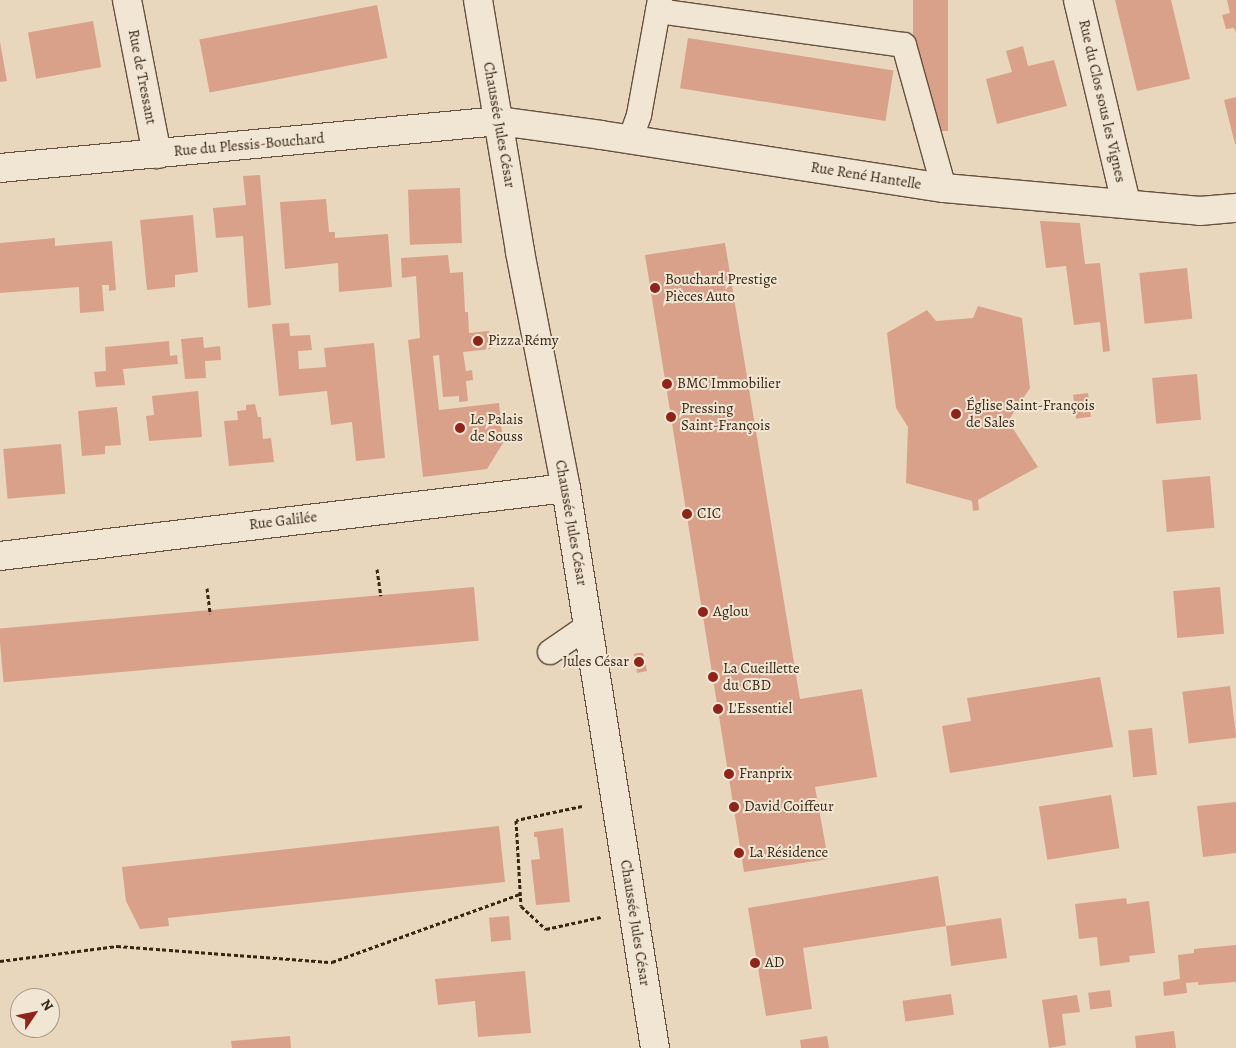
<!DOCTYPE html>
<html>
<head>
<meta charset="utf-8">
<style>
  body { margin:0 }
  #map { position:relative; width:1236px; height:1048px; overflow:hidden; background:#e9d7bd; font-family:Alegreya,serif }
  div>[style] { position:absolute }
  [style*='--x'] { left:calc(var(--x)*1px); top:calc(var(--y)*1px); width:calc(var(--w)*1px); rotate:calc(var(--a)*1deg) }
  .building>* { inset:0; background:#d9a18a; transform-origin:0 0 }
  .path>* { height:3px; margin-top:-1.5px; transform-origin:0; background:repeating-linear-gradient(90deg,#372613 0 4px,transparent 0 6.5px) }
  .roads { filter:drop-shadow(1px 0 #64523e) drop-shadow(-1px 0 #64523e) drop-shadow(0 1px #64523e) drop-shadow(0 -1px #64523e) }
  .service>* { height:24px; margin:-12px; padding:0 12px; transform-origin:12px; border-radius:12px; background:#f1e5d4 }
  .minor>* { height:28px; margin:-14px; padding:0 14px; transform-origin:14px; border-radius:14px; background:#f1e5d4 }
  .tertiary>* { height:28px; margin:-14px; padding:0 14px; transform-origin:14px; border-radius:14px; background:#f1e5d4 }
  .dots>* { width:14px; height:14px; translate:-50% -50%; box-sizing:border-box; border:2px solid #f1e5d4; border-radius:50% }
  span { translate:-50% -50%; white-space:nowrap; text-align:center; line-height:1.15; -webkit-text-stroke:4px #f1e5d4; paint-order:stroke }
  .street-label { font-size:15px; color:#372613 }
  .poi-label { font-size:15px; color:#372613 }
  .left { translate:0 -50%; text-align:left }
  .right { translate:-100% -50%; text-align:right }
  .north { position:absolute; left:10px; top:988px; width:50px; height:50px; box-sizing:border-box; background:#f1e5d4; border:1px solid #a79987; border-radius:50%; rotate:56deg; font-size:14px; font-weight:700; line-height:20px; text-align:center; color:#372613 }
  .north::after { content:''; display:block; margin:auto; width:18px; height:22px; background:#8f2418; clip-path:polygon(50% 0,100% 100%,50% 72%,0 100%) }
</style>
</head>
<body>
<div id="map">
  <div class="building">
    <i style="left:913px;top:0;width:35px;height:131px"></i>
    <i style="clip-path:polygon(1115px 0,1171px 0,1190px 79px,1137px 91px)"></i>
    <i style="clip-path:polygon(1227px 0,1236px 0,1236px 33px,1234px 28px,1226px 29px,1222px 15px,1230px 13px)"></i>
    <i style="left:377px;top:5px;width:54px;height:181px;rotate:79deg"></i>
    <i style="left:93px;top:21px;width:47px;height:66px;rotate:80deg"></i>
    <i style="left:688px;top:38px;width:208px;height:51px;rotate:9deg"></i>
    <i style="clip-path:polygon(0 42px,7px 81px,0 82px)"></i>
    <i style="clip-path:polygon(1023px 46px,1028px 66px,1054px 60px,1067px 106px,997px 124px,986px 79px,1012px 72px,1006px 51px)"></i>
    <i style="clip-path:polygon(1236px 97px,1236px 144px,1235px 144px,1224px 100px)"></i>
    <i style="clip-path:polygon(260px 175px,271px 305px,248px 308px,243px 236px,216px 238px,213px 208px,246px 205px,243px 176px)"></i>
    <i style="left:460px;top:188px;width:55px;height:52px;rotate:88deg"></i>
    <i style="clip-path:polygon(326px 199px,329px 232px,335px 232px,335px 238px,388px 234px,392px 287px,339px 292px,338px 263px,285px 269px,280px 202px)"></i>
    <i style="clip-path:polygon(193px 215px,198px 272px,175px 275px,175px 287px,147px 290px,140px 220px)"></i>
    <i style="clip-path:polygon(1040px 221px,1080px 223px,1085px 264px,1100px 263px,1110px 351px,1103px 352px,1100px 322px,1074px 325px,1066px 266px,1046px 268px)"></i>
    <i style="clip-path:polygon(55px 238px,55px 246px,112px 241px,116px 290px,109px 291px,109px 285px,102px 285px,104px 311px,80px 313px,79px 287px,0 293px,0 243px)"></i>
    <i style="clip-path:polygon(725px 243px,800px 699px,862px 689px,877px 777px,815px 787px,828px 859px,744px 872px,645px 255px)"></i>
    <i style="clip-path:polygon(448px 255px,450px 273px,463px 272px,465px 312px,468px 312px,469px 333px,489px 331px,490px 349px,463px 352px,466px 371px,472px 370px,473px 380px,466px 381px,468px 401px,459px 402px,459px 396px,443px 397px,439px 355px,433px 356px,439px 410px,499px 403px,503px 443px,487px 469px,423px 477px,408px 340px,420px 338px,416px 276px,402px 278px,401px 258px)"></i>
    <i style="left:1187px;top:268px;width:51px;height:48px;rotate:84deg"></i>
    <i style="clip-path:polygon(978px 306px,1022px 318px,1030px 388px,1008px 421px,1038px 467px,978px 500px,979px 510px,973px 511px,972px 501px,906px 483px,908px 427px,896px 408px,887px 333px,927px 310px,936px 321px,973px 318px)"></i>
    <i style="clip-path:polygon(289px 323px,290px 336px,310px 335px,312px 350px,298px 351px,299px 369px,326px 367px,324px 348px,374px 343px,385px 458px,356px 461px,352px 422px,331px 425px,327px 391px,279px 396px,272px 324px)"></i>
    <i style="clip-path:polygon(203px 337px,204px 348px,220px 346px,221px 360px,205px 361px,206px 378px,185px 379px,181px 339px)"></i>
    <i style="clip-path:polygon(169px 341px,170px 356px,177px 355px,178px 364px,123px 369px,125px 385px,96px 387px,94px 372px,106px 371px,105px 347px)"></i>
    <i style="left:1197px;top:374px;width:46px;height:45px;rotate:85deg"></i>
    <i style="clip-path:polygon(198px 391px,202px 437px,149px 441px,146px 416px,154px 415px,152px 396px)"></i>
    <i style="left:1088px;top:393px;width:24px;height:15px;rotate:83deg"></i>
    <i style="clip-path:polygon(255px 404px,258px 417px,261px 417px,263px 439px,271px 438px,274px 462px,229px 466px,224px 421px,238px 420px,237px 411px,246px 410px,246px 405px)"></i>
    <i style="clip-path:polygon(117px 407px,121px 445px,105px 446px,105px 454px,82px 456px,78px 411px)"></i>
    <i style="left:61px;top:444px;width:50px;height:58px;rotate:85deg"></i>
    <i style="left:1210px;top:476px;width:52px;height:48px;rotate:85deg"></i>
    <i style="left:474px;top:587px;width:54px;height:477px;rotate:85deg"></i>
    <i style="left:1220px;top:587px;width:47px;height:47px;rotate:85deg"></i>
    <i style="clip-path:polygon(638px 653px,643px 653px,647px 671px,637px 673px,634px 654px)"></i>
    <i style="clip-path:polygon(1100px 677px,1113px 747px,950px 773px,942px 726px,971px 721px,967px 698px)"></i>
    <i style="left:1230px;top:686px;width:52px;height:48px;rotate:83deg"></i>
    <i style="left:1152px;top:728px;width:47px;height:24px;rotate:84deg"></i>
    <i style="left:1111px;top:795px;width:54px;height:73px;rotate:81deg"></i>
    <i style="clip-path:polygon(1236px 802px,1236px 853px,1203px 857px,1197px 806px)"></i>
    <i style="clip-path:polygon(499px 826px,505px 882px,168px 918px,169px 926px,140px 929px,126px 901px,122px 867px)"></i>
    <i style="clip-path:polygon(563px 828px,570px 902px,536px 905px,531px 860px,540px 859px,537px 837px,534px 837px,534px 832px)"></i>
    <i style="clip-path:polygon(938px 876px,946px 926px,1001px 918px,1007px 958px,951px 966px,946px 926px,803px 948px,812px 1009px,766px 1016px,748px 908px)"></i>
    <i style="clip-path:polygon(1126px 898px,1127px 904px,1149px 901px,1155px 953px,1129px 956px,1130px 962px,1100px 966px,1097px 937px,1079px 939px,1075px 904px)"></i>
    <i style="left:509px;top:916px;width:24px;height:20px;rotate:85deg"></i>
    <i style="clip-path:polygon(1236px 945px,1236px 982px,1198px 985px,1198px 982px,1186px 983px,1187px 993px,1164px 996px,1163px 982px,1180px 979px,1178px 955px,1194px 953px,1194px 949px)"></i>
    <i style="clip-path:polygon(525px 971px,531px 1033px,478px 1037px,475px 1001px,438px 1005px,435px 979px)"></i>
    <i style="left:1110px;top:990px;width:17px;height:22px;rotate:83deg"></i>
    <i style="left:951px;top:994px;width:21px;height:49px;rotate:82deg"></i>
    <i style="clip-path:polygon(1077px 995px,1080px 1012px,1062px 1014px,1066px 1045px,1049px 1048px,1042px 1000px)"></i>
    <i style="clip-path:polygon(1174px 1031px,1176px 1048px,1136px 1048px,1135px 1036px)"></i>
    <i style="clip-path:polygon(290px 1036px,291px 1048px,232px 1048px,231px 1041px)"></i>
    <i style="clip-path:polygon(827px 1036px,829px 1048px,801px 1048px,800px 1040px)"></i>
  </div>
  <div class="path">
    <i style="--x:377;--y:569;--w:27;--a:82"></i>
    <i style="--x:207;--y:588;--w:26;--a:83"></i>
    <i style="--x:582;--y:806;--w:67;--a:168"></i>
    <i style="--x:516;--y:820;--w:86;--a:86.7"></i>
    <i style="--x:521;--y:906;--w:34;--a:43"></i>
    <i style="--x:546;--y:929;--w:56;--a:-12.3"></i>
    <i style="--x:0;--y:961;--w:118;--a:-7.3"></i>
    <i style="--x:117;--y:946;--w:216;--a:4.3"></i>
    <i style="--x:332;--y:962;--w:200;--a:-19.9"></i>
  </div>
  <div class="roads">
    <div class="service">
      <i style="--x:658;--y:11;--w:248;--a:7.9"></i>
      <i style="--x:904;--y:45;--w:148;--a:74.4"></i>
      <i style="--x:630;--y:140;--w:27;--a:-70"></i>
      <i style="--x:639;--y:115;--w:117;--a:-79.7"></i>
      <i style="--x:550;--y:652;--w:46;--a:-34.4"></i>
    </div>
    <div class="minor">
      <i style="--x:127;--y:0;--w:157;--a:79"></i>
      <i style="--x:1078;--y:0;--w:209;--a:76.7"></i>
      <i style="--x:499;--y:121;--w:103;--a:7.8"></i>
      <i style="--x:601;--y:135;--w:347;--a:8.8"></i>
      <i style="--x:944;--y:188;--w:257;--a:5.1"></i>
      <i style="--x:1200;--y:211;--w:36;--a:-5"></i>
      <i style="--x:0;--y:556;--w:570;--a:-6.85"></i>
    </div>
    <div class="tertiary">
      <i style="--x:478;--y:0;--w:255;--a:80.5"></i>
      <i style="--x:520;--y:252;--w:240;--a:79"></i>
      <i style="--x:566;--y:488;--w:567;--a:80.97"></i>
      <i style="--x:0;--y:168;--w:501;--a:-5.38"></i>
    </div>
  </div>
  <div class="dots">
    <i style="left:655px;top:288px;background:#8f2418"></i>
    <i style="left:478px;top:341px;background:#8f2418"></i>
    <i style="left:667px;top:384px;background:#8f2418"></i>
    <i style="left:956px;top:414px;background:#8f2418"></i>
    <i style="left:671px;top:417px;background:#8f2418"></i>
    <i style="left:460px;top:428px;background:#8f2418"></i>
    <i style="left:687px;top:514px;background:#8f2418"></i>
    <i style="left:703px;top:612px;background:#8f2418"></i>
    <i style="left:639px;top:662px;background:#8f2418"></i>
    <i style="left:713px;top:677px;background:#8f2418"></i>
    <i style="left:718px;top:709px;background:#8f2418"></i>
    <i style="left:729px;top:774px;background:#8f2418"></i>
    <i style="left:734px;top:807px;background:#8f2418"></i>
    <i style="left:739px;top:853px;background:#8f2418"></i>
    <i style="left:755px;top:963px;background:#8f2418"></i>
  </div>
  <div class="street-label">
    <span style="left:142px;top:77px;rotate:79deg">Rue de Tressant</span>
    <span style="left:1102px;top:101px;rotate:77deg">Rue du Clos sous les Vignes</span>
    <span style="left:499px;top:125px;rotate:80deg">Chaussée Jules César</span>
    <span style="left:249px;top:145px;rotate:-5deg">Rue du Plessis-Bouchard</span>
    <span style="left:866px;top:176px;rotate:9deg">Rue René Hantelle</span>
    <span style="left:283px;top:521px;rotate:-7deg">Rue Galilée</span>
    <span style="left:571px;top:523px;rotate:80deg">Chaussée Jules César</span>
    <span style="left:635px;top:923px;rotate:81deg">Chaussée Jules César</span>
  </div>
  <div class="poi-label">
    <span class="left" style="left:665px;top:288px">Bouchard Prestige<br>Pièces Auto</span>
    <span class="left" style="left:488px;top:341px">Pizza Rémy</span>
    <span class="left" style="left:677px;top:384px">BMC Immobilier</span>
    <span class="left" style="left:966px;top:414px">Église Saint-François<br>de Sales</span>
    <span class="left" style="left:681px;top:417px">Pressing<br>Saint-François</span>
    <span class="left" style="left:470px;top:428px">Le Palais<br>de Souss</span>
    <span class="left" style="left:697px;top:514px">CIC</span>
    <span class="left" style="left:713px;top:612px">Aglou</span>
    <span class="right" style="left:629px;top:662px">Jules César</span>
    <span class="left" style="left:723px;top:677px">La Cueillette<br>du CBD</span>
    <span class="left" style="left:728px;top:709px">L'Essentiel</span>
    <span class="left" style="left:739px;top:774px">Franprix</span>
    <span class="left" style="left:744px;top:807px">David Coiffeur</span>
    <span class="left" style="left:749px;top:853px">La Résidence</span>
    <span class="left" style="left:765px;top:963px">AD</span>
  </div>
  <div class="north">N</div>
</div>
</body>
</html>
